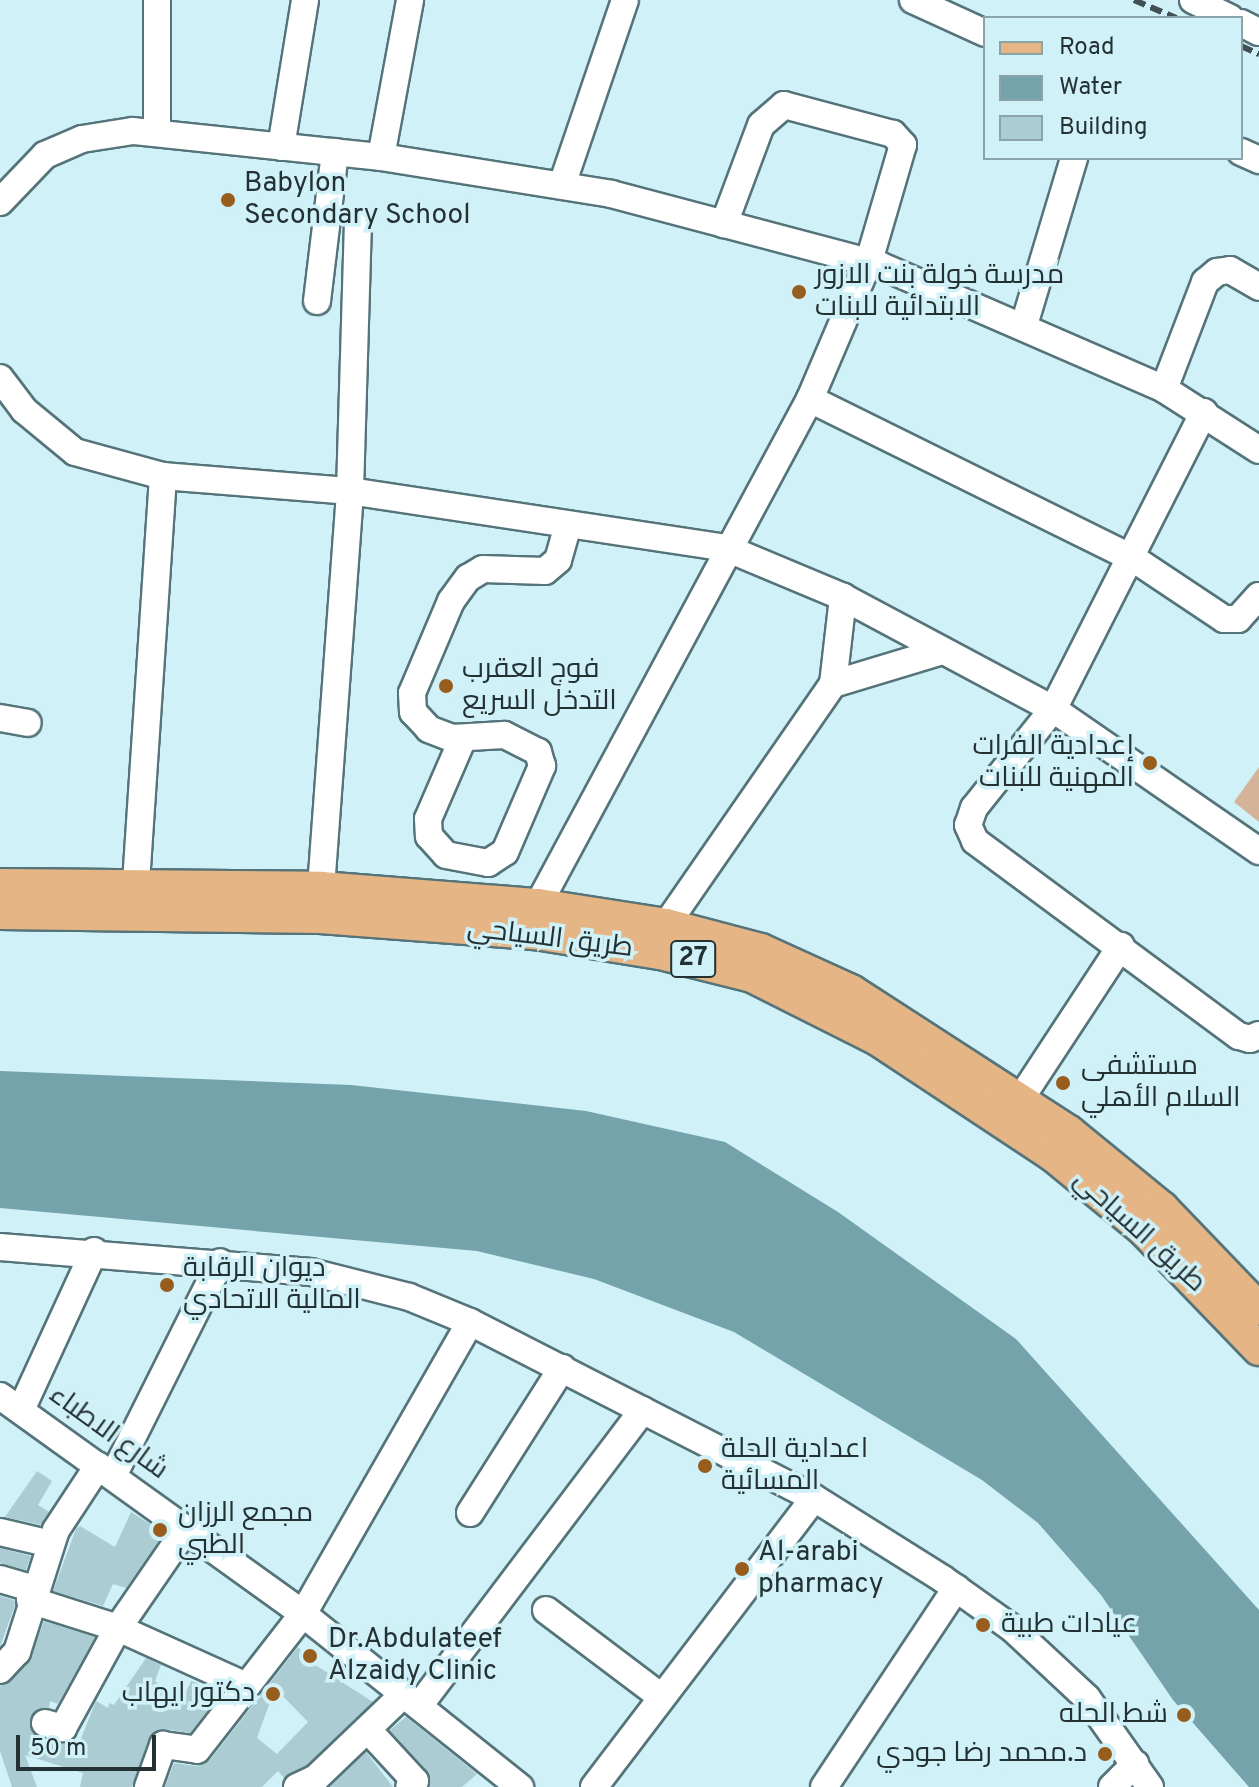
<!DOCTYPE html>
<html>
<head>
<meta charset="utf-8">
<style>
  body { margin:0 }
  #map { position:relative; width:1259px; height:1787px; overflow:hidden; background:#cff1f7; font-family:Overpass,Cairo,sans-serif }
  div>[style] { position:absolute }
  [style*='--x'] { left:calc(var(--x)*1px); top:calc(var(--y)*1px); width:calc(var(--w)*1px); rotate:calc(var(--a)*1deg) }
  .green>* { inset:0; background:#d3b499 }
  .water>* { inset:0; background:#74a3ab }
  .building>* { inset:0; background:#abccd2 }
  .roads { filter:drop-shadow(2px 0 #55747a) drop-shadow(-2px 0 #55747a) drop-shadow(0 2px #55747a) drop-shadow(0 -2px #55747a) }
  .minor>* { height:26px; margin:-13px; padding:0 13px; transform-origin:13px; border-radius:13px; background:#fff }
  .major>* { height:32px; margin:-16px; padding:0 16px; transform-origin:16px; border-radius:16px; background:#e5b585 }
  .rail>* { height:6px; margin-top:-3px; transform-origin:0; background:repeating-linear-gradient(90deg,#405053 0 12px,transparent 0 18px) }
  .dots>* { width:22px; height:22px; translate:-50% -50%; box-sizing:border-box; border:4px solid #cff1f7; border-radius:50% }
  span { translate:-50% -50%; white-space:nowrap; text-align:center; line-height:1.15; -webkit-text-stroke:7px #cff1f7; paint-order:stroke }
  .shield-label span { padding:2px 6px; background:#cff1f7; border:2px solid; border-radius:6px; -webkit-text-stroke-width:0 }
  .shield-label { font-size:26px; color:#243133; font-weight:700 }
  .poi-label { font-size:28px; color:#243133 }
  .left { translate:0 -50%; text-align:left }
  .right { translate:-100% -50%; text-align:right }
  .street-label { font-size:28px; color:#243133 }
  .legend { position:absolute; left:983px; top:16px; width:260px; height:144px; box-sizing:border-box; background:#cff1f7; border:2px solid #8ba4a9; margin:0; padding:10px 14px; list-style:none; font-size:24px; color:#243133 }
  .legend li { display:flex; align-items:center; gap:16px; height:40px }
  .legend b { width:40px; border:2px solid #8ba4a9 }
  .scale { position:absolute; left:16px; top:1735px; width:140px; height:36px; box-sizing:border-box; border:4px solid #243133; border-top:0; padding-left:10px; font-size:24px; line-height:28px; white-space:nowrap; color:#243133; -webkit-text-stroke:6px #cff1f7; paint-order:stroke }
</style>
</head>
<body>
<div id="map">
  <div class="green">
    <i style="clip-path:polygon(1259px 767px,1259px 822px,1234px 802px)"></i>
  </div>
  <div class="water">
    <i style="clip-path:polygon(0 1071px,351px 1085px,586px 1111px,725px 1142px,838px 1212px,1016px 1339px,1259px 1610px,1259px 1787px,1249px 1787px,1173px 1700px,1101px 1595px,1038px 1523px,982px 1480px,734px 1332px,594px 1279px,477px 1251px,0 1208px)"></i>
  </div>
  <div class="building">
    <i style="clip-path:polygon(37px 1471px,52px 1481px,38px 1505px,49px 1512px,41px 1525px,5px 1517px)"></i>
    <i style="clip-path:polygon(131px 1512px,164px 1533px,126px 1588px,113px 1584px,103px 1606px,53px 1591px,76px 1529px,80px 1526px,115px 1547px)"></i>
    <i style="clip-path:polygon(0 1548px,31px 1556px,26px 1570px,0 1563px)"></i>
    <i style="clip-path:polygon(0 1596px,14px 1600px,15px 1605px,0 1647px)"></i>
    <i style="clip-path:polygon(44px 1621px,95px 1637px,58px 1704px,50px 1701px,49px 1708px,30px 1718px,30px 1728px,41px 1738px,80px 1741px,96px 1701px,108px 1708px,109px 1703px,114px 1705px,146px 1658px,161px 1665px,155px 1681px,183px 1698px,191px 1681px,222px 1692px,190px 1733px,165px 1729px,151px 1734px,132px 1787px,80px 1787px,83px 1773px,25px 1755px,37px 1787px,12px 1787px,0 1751px,0 1686px,29px 1662px)"></i>
    <i style="clip-path:polygon(evenodd,298px 1647px,317px 1666px,373px 1702px,307px 1765px,284px 1778px,278px 1771px,262px 1787px,165px 1787px,174px 1763px,195px 1766px,210px 1760px,298px 1647px,275px 1688px,308px 1722px,277px 1754px,257px 1738px,275px 1688px)"></i>
    <i style="clip-path:polygon(406px 1717px,477px 1774px,462px 1787px,430px 1787px,427px 1771px,390px 1730px)"></i>
    <i style="clip-path:polygon(366px 1752px,393px 1787px,330px 1787px)"></i>
  </div>
  <div class="roads">
    <div class="minor">
      <i style="--x:157;--y:0;--w:133;--a:90"></i>
      <i style="--x:913;--y:0;--w:79;--a:24.6"></i>
      <i style="--x:1193;--y:0;--w:41;--a:25.9"></i>
      <i style="--x:1241;--y:23;--w:20;--a:27"></i>
      <i style="--x:281;--y:147;--w:149;--a:-80.7"></i>
      <i style="--x:1241;--y:152;--w:20;--a:24"></i>
      <i style="--x:381;--y:157;--w:160;--a:-79.5"></i>
      <i style="--x:562;--y:185;--w:195;--a:-71.2"></i>
      <i style="--x:0;--y:202;--w:65;--a:-46.2"></i>
      <i style="--x:45;--y:155;--w:40;--a:-23.4"></i>
      <i style="--x:82;--y:139;--w:52;--a:-8.9"></i>
      <i style="--x:133;--y:131;--w:249;--a:6"></i>
      <i style="--x:381;--y:157;--w:233;--a:9.1"></i>
      <i style="--x:611;--y:194;--w:277;--a:14.8"></i>
      <i style="--x:879;--y:265;--w:311;--a:23.5"></i>
      <i style="--x:1164;--y:389;--w:113;--a:32.7"></i>
      <i style="--x:317;--y:301;--w:150;--a:-83.1"></i>
      <i style="--x:1024;--y:325;--w:174;--a:-73.3"></i>
      <i style="--x:0;--y:378;--w:40;--a:53"></i>
      <i style="--x:24;--y:410;--w:66;--a:39.5"></i>
      <i style="--x:75;--y:452;--w:91;--a:15.3"></i>
      <i style="--x:163;--y:476;--w:188;--a:4.6"></i>
      <i style="--x:350;--y:491;--w:380;--a:8.6"></i>
      <i style="--x:726;--y:548;--w:127;--a:22.7"></i>
      <i style="--x:843;--y:597;--w:238;--a:28.1"></i>
      <i style="--x:1053;--y:709;--w:250;--a:34.6"></i>
      <i style="--x:1164;--y:389;--w:115;--a:-69"></i>
      <i style="--x:1205;--y:282;--w:16;--a:-40"></i>
      <i style="--x:1217;--y:272;--w:13;--a:-9"></i>
      <i style="--x:1230;--y:270;--w:34;--a:30"></i>
      <i style="--x:810;--y:399;--w:361;--a:26.3"></i>
      <i style="--x:1134;--y:559;--w:108;--a:33.7"></i>
      <i style="--x:1224;--y:619;--w:14;--a:0"></i>
      <i style="--x:1238;--y:619;--w:31;--a:-48"></i>
      <i style="--x:1204;--y:412;--w:333;--a:116.9"></i>
      <i style="--x:1053;--y:709;--w:127;--a:128.6"></i>
      <i style="--x:974;--y:808;--w:18;--a:109"></i>
      <i style="--x:968;--y:825;--w:17;--a:66"></i>
      <i style="--x:975;--y:841;--w:328;--a:36.5"></i>
      <i style="--x:1239;--y:1036;--w:11;--a:15"></i>
      <i style="--x:1250;--y:1039;--w:10;--a:-24"></i>
      <i style="--x:833;--y:684;--w:114;--a:-16.8"></i>
      <i style="--x:0;--y:718;--w:28;--a:10"></i>
      <i style="--x:463;--y:738;--w:88;--a:113.4"></i>
      <i style="--x:428;--y:819;--w:17;--a:87"></i>
      <i style="--x:429;--y:836;--w:25;--a:48"></i>
      <i style="--x:446;--y:855;--w:43;--a:10.8"></i>
      <i style="--x:488;--y:863;--w:20;--a:-33"></i>
      <i style="--x:505;--y:852;--w:94;--a:-66.7"></i>
      <i style="--x:542;--y:766;--w:15;--a:-106"></i>
      <i style="--x:538;--y:752;--w:38;--a:-153"></i>
      <i style="--x:504;--y:735;--w:52;--a:176.7"></i>
      <i style="--x:452;--y:738;--w:25;--a:-159"></i>
      <i style="--x:429;--y:729;--w:23;--a:-133"></i>
      <i style="--x:413;--y:712;--w:19;--a:-93"></i>
      <i style="--x:412;--y:693;--w:100;--a:-67"></i>
      <i style="--x:451;--y:601;--w:29;--a:-54"></i>
      <i style="--x:468;--y:578;--w:17;--a:-31"></i>
      <i style="--x:483;--y:569;--w:62;--a:1.8"></i>
      <i style="--x:545;--y:571;--w:17;--a:-40"></i>
      <i style="--x:558;--y:560;--w:37;--a:-74"></i>
      <i style="--x:136;--y:883;--w:408;--a:-86.2"></i>
      <i style="--x:321;--y:888;--w:398;--a:-85.8"></i>
      <i style="--x:350;--y:491;--w:265;--a:-88.3"></i>
      <i style="--x:538;--y:905;--w:574;--a:-61.74"></i>
      <i style="--x:810;--y:399;--w:150;--a:-66.9"></i>
      <i style="--x:869;--y:261;--w:121;--a:-73.7"></i>
      <i style="--x:903;--y:145;--w:15;--a:-132"></i>
      <i style="--x:893;--y:134;--w:113;--a:-165.1"></i>
      <i style="--x:784;--y:105;--w:30;--a:139"></i>
      <i style="--x:761;--y:125;--w:106;--a:110.5"></i>
      <i style="--x:666;--y:925;--w:293;--a:-55.3"></i>
      <i style="--x:833;--y:684;--w:88;--a:-83.4"></i>
      <i style="--x:1021;--y:1098;--w:182;--a:-56.7"></i>
      <i style="--x:0;--y:1247;--w:312;--a:4.6"></i>
      <i style="--x:311;--y:1272;--w:101;--a:14.3"></i>
      <i style="--x:409;--y:1297;--w:66;--a:22.3"></i>
      <i style="--x:470;--y:1322;--w:386;--a:27.1"></i>
      <i style="--x:814;--y:1498;--w:152;--a:32.1"></i>
      <i style="--x:943;--y:1579;--w:86;--a:35.5"></i>
      <i style="--x:1013;--y:1629;--w:101;--a:43"></i>
      <i style="--x:1087;--y:1698;--w:109;--a:54.7"></i>
      <i style="--x:0;--y:1396;--w:373;--a:35.7"></i>
      <i style="--x:303;--y:1614;--w:278;--a:38.6"></i>
      <i style="--x:21;--y:1410;--w:175;--a:-65.3"></i>
      <i style="--x:113;--y:1476;--w:239;--a:-63.4"></i>
      <i style="--x:470;--y:1513;--w:172;--a:-57.6"></i>
      <i style="--x:0;--y:1532;--w:52;--a:13.2"></i>
      <i style="--x:0;--y:1579;--w:35;--a:16"></i>
      <i style="--x:30;--y:1600;--w:92;--a:17.7"></i>
      <i style="--x:118;--y:1628;--w:138;--a:24.3"></i>
      <i style="--x:546;--y:1610;--w:143;--a:37"></i>
      <i style="--x:0;--y:1670;--w:25;--a:-47"></i>
      <i style="--x:17;--y:1652;--w:128;--a:-72.3"></i>
      <i style="--x:56;--y:1530;--w:77;--a:-56.7"></i>
      <i style="--x:419;--y:1706;--w:371;--a:-52.9"></i>
      <i style="--x:45;--y:1723;--w:19;--a:16"></i>
      <i style="--x:63;--y:1728;--w:114;--a:-61.2"></i>
      <i style="--x:118;--y:1628;--w:120;--a:-55.5"></i>
      <i style="--x:368;--y:1730;--w:69;--a:47.3"></i>
      <i style="--x:415;--y:1781;--w:8;--a:135"></i>
      <i style="--x:148;--y:1787;--w:45;--a:-70.3"></i>
      <i style="--x:163;--y:1745;--w:34;--a:8"></i>
      <i style="--x:197;--y:1750;--w:172;--a:-52.1"></i>
      <i style="--x:303;--y:1614;--w:336;--a:-60.2"></i>
      <i style="--x:297;--y:1787;--w:21;--a:-25"></i>
      <i style="--x:316;--y:1778;--w:122;--a:-43.7"></i>
      <i style="--x:594;--y:1787;--w:363;--a:-52.7"></i>
      <i style="--x:824;--y:1787;--w:239;--a:-56.4"></i>
      <i style="--x:1112;--y:1787;--w:33;--a:-45"></i>
    </div>
    <div class="major">
      <i style="--x:0;--y:885;--w:321;--a:0.5"></i>
      <i style="--x:321;--y:888;--w:218;--a:4.5"></i>
      <i style="--x:538;--y:905;--w:130;--a:8.9"></i>
      <i style="--x:666;--y:925;--w:98;--a:14.7"></i>
      <i style="--x:761;--y:950;--w:99;--a:24.5"></i>
      <i style="--x:851;--y:991;--w:260;--a:32.9"></i>
      <i style="--x:1069;--y:1132;--w:120;--a:39.3"></i>
      <i style="--x:1162;--y:1208;--w:140;--a:46.2"></i>
      <i style="--x:0;--y:913;--w:320;--a:0.7"></i>
      <i style="--x:320;--y:917;--w:216;--a:4.3"></i>
      <i style="--x:535;--y:933;--w:127;--a:9.1"></i>
      <i style="--x:660;--y:953;--w:95;--a:14"></i>
      <i style="--x:752;--y:976;--w:142;--a:26.7"></i>
      <i style="--x:879;--y:1040;--w:209;--a:33.5"></i>
      <i style="--x:1053;--y:1155;--w:117;--a:39.4"></i>
      <i style="--x:1143;--y:1229;--w:167;--a:46"></i>
    </div>
  </div>
  <div class="rail">
    <i style="--x:1134;--y:0;--w:46;--a:23.2"></i>
    <i style="--x:1241;--y:46;--w:20;--a:24"></i>
  </div>
  <div class="dots">
    <i style="left:228px;top:200px;background:#985d1d"></i>
    <i style="left:799px;top:292px;background:#985d1d"></i>
    <i style="left:446px;top:686px;background:#985d1d"></i>
    <i style="left:1150px;top:763px;background:#985d1d"></i>
    <i style="left:1063px;top:1083px;background:#985d1d"></i>
    <i style="left:167px;top:1285px;background:#985d1d"></i>
    <i style="left:705px;top:1466px;background:#985d1d"></i>
    <i style="left:160px;top:1530px;background:#985d1d"></i>
    <i style="left:742px;top:1569px;background:#985d1d"></i>
    <i style="left:983px;top:1625px;background:#985d1d"></i>
    <i style="left:310px;top:1656px;background:#985d1d"></i>
    <i style="left:273px;top:1694px;background:#985d1d"></i>
    <i style="left:1184px;top:1715px;background:#985d1d"></i>
    <i style="left:1105px;top:1754px;background:#985d1d"></i>
  </div>
  <div class="shield-label">
    <span style="left:693px;top:959px">27</span>
  </div>
  <div class="poi-label">
    <span class="left" style="left:244px;top:200px">Babylon<br>Secondary School</span>
    <span class="left" style="left:815px;top:292px">مدرسة خولة بنت الازور<br>الابتدائية للبنات</span>
    <span class="left" style="left:462px;top:686px">فوج العقرب<br>التدخل السريع</span>
    <span class="right" style="left:1134px;top:763px">إعدادية الفرات<br>المهنية للبنات</span>
    <span class="left" style="left:1081px;top:1083px">مستشفى<br>السلام الأهلي</span>
    <span class="left" style="left:183px;top:1285px">ديوان الرقابة<br>المالية الاتحادي</span>
    <span class="left" style="left:721px;top:1466px">اعدادية الحلة<br>المسائية</span>
    <span class="left" style="left:178px;top:1530px">مجمع الرزان<br>الطبي</span>
    <span class="left" style="left:758px;top:1569px">Al-arabi<br>pharmacy</span>
    <span class="left" style="left:1001px;top:1625px">عيادات طبية</span>
    <span class="left" style="left:328px;top:1656px">Dr.Abdulateef<br>Alzaidy Clinic</span>
    <span class="right" style="left:255px;top:1694px">دكتور ايهاب</span>
    <span class="right" style="left:1168px;top:1715px">شط الحله</span>
    <span class="right" style="left:1087px;top:1754px">د.محمد رضا جودي</span>
  </div>
  <div class="street-label">
    <span style="left:550px;top:939px;rotate:7deg">طريق السياحي</span>
    <span style="left:1139px;top:1232px;rotate:42deg">طريق السياحي</span>
    <span style="left:108px;top:1433px;rotate:36deg">شارع الاطباء</span>
  </div>
  <ul class="legend">
  <li><b style="height:10px;background:#e5b585"></b>Road</li>
  <li><b style="height:22px;background:#74a3ab"></b>Water</li>
  <li><b style="height:22px;background:#abccd2"></b>Building</li>
  </ul>
  <div class="scale">50 m</div>
</div>
</body>
</html>
